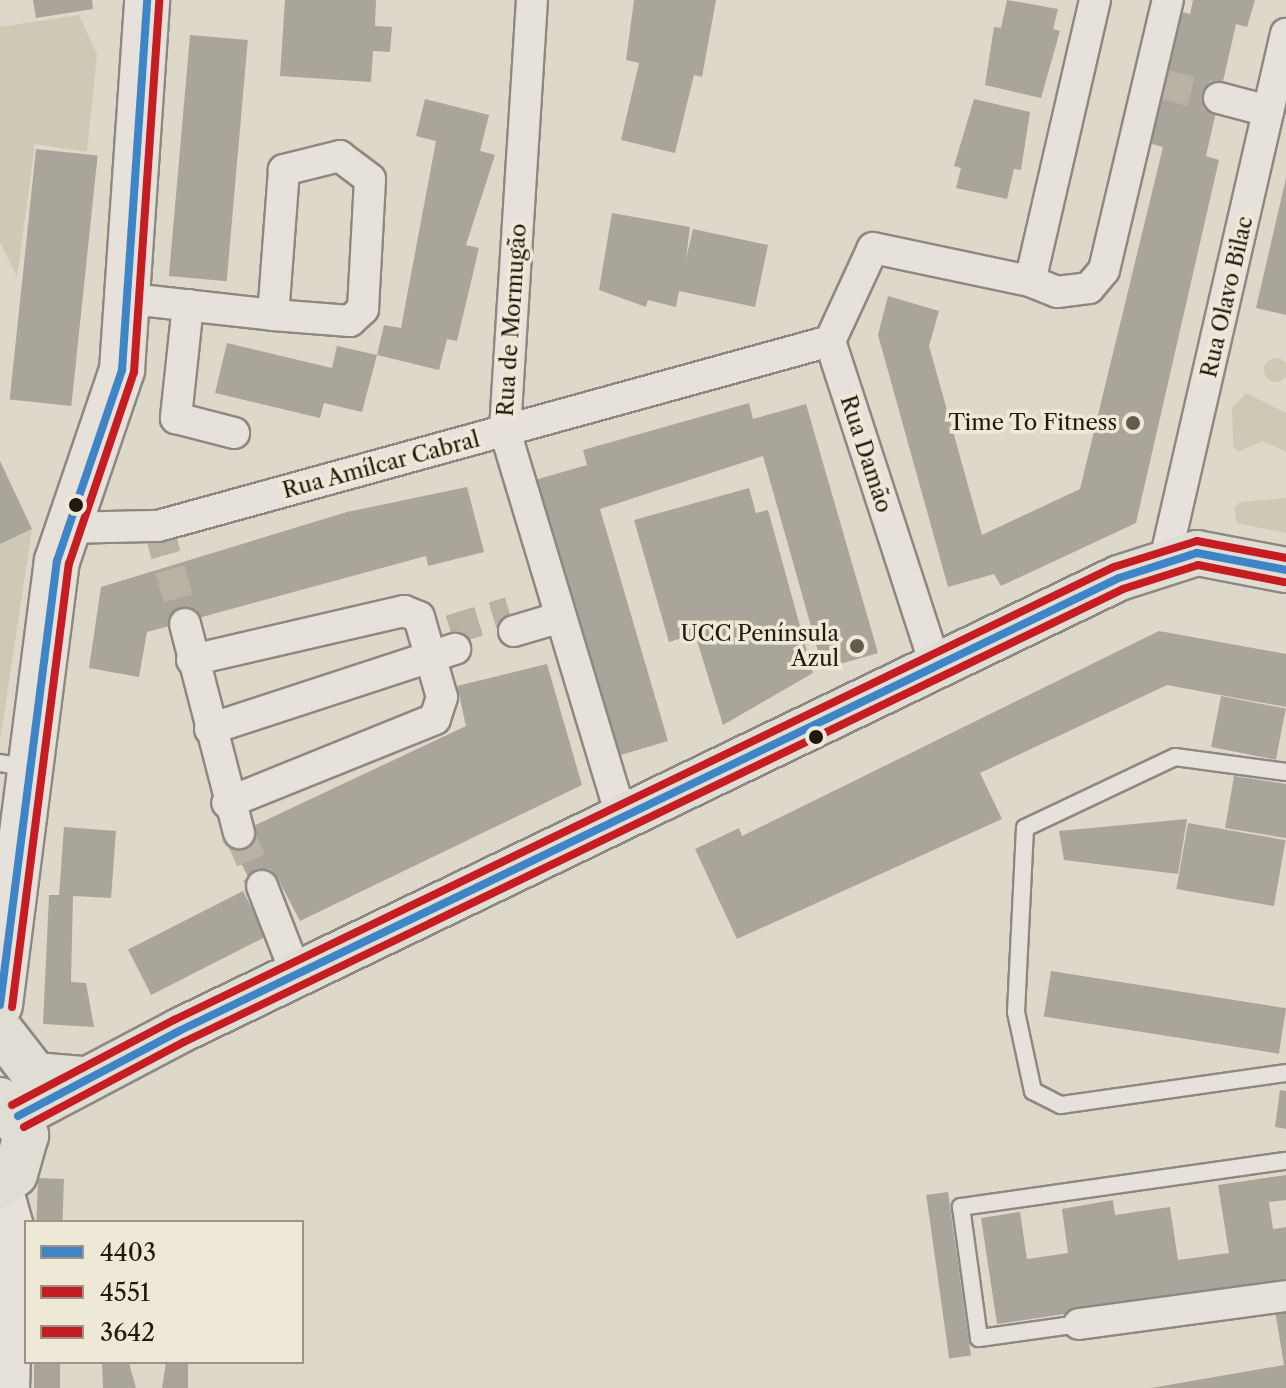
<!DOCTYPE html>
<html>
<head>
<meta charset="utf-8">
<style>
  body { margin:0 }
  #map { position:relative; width:1286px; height:1388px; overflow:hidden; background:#ddd8c9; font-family:"Libre Caslon Text",serif }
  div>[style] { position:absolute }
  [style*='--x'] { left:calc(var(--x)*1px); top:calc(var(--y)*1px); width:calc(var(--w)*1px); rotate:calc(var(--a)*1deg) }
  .green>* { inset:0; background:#cfc8b4 }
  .round { border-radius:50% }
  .building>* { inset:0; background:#a9a59b; transform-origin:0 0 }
  .street-tunnel>* { height:30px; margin-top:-15px; transform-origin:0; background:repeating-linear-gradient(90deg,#b8b1a4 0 30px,transparent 0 45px) }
  .roads { filter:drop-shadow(2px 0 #8d8980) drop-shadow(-2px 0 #8d8980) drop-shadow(0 2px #8d8980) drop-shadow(0 -2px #8d8980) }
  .lane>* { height:16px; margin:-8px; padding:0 8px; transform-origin:8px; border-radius:8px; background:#e6e2db }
  .street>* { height:30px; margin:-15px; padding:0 15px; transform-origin:15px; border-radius:15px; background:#e6e2db }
  .secondary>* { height:44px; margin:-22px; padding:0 22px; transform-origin:22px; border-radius:22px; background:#e6e2db }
  .primary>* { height:44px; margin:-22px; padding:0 22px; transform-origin:22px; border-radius:22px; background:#e0ddd5 }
  .bus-1>* { height:8px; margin:-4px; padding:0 4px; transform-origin:4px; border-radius:4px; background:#3d85c6 }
  .bus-2>* { height:8px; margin:-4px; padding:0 4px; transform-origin:4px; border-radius:4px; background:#c61d23 }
  .bus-3>* { height:8px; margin:-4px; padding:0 4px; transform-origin:4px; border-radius:4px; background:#c61d23 }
  .dots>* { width:22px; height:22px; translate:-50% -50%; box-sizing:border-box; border:4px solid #eee8d7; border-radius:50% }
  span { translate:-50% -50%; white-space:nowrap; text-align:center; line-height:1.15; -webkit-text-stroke:7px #eee8d7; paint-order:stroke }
  .street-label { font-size:22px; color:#23170f }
  .poi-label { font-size:22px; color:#23170f }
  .right { translate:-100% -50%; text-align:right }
  .legend { position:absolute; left:24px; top:1220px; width:280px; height:144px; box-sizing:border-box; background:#eee8d7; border:2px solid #9d9487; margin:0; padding:10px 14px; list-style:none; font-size:24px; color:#23170f }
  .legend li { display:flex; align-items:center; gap:16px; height:40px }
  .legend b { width:40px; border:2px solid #9d9487 }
</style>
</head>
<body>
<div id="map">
  <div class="green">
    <i style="clip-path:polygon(79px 15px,97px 54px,87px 152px,35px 144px,17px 277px,0 242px,0 27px)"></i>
    <i class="round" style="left:1264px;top:358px;width:24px;height:24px"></i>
    <i style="clip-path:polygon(1246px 393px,1286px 413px,1286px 452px,1263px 441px,1238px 452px,1233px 446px,1232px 408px)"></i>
    <i style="clip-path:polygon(1286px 498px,1286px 533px,1237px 523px,1234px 507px,1240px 502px)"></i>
    <i style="clip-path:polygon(32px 529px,0 741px,0 544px)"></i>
  </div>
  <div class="building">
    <i style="clip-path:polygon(33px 0,92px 0,93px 9px,36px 18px)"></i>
    <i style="clip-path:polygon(285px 0,376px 0,375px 26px,392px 27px,390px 52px,373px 51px,371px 82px,280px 76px)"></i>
    <i style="clip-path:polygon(634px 0,716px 0,702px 77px,694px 75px,675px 153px,621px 140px,639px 63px,626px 60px)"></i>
    <i style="clip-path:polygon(1007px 0,1058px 9px,1053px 29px,1060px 31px,1041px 98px,985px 85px,994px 27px,1001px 28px)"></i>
    <i style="clip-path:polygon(1193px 0,1255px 0,1247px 27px,1236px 24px,1206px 156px,1219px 160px,1136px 523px,1001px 586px,994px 574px,948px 587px,878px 335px,888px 296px,939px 311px,929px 346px,982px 535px,1080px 489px,1163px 147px,1148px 143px,1179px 11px,1190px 14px)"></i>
    <i style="left:190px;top:35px;width:58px;height:242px;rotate:5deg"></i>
    <i style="clip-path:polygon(425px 99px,489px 115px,480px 151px,495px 155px,466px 245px,479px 248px,457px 341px,447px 339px,439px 370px,377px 355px,362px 412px,324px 403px,320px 418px,215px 393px,227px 343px,332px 368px,337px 346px,377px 355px,384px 325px,401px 328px,436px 141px,416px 136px)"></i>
    <i style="clip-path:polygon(974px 99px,1030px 112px,1021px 170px,1014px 169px,1007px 199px,956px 188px,961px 168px,954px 166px)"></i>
    <i style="left:36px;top:149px;width:62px;height:252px;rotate:6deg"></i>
    <i style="clip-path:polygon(1286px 178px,1286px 315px,1256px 308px)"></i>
    <i style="clip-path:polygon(612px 213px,690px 227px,686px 259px,693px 229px,768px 245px,755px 307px,679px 291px,676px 307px,648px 300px,646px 307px,599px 290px)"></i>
    <i style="clip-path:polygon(749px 403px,753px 419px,806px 404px,878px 653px,823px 669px,763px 456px,600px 509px,668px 741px,614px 757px,535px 480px,587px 465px,583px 450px)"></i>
    <i style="clip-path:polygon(0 461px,32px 529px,0 544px)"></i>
    <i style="clip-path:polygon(467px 487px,484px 552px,428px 566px,426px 556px,147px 632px,139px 677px,89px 668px,101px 587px,347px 512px)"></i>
    <i style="clip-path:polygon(749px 488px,756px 513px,768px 510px,813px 673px,723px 725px,695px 634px,669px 642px,634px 520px)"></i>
    <i style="clip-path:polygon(1159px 631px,1286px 654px,1286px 707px,1167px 685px,980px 773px,1002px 819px,737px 939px,695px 849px,739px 828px,742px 836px)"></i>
    <i style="clip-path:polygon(547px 664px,582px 785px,300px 921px,277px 877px,255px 890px,228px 838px,466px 726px,457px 686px)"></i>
    <i style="left:1221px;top:696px;width:66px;height:52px;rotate:11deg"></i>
    <i style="clip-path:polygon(1234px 776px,1286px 784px,1286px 838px,1225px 828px)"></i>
    <i style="clip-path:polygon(1187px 819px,1178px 874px,1064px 860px,1059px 831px)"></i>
    <i style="left:1188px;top:823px;width:99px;height:67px;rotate:10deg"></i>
    <i style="clip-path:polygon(64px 827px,116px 831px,111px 898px,73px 896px,71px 982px,86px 983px,94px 1027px,43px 1024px,49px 895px,59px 895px)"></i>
    <i style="left:243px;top:891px;width:51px;height:129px;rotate:63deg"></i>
    <i style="left:1051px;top:971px;width:238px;height:46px;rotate:9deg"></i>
    <i style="clip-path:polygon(1280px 1090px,1286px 1091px,1286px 1129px,1275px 1127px)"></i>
    <i style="clip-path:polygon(1286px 1175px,1286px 1200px,1269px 1202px,1273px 1229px,1286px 1227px,1286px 1281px,997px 1324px,981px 1218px,1020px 1212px,1027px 1259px,1068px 1253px,1062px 1209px,1113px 1200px,1115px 1215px,1170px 1207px,1178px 1260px,1229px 1253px,1218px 1185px)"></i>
    <i style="left:38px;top:1178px;width:26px;height:44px;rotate:2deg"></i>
    <i style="left:948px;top:1192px;width:165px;height:22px;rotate:82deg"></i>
    <i style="clip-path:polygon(1286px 1309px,1286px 1388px,1151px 1388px,1284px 1365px,1275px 1311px)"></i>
    <i style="left:34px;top:1362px;width:26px;height:26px"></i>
    <i style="clip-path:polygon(166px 1362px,188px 1362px,188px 1388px,162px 1388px)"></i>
    <i style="clip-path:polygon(129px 1363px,136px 1388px,103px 1388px,102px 1364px)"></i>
  </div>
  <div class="street-tunnel">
    <i style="--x:1162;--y:84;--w:59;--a:13.8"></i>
    <i style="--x:158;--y:526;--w:102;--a:74.6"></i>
    <i style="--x:450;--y:630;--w:62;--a:-17"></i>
    <i style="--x:239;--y:833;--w:58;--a:66.5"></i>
  </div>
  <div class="roads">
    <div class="lane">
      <i style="--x:0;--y:763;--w:27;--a:10"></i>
      <i style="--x:1286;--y:772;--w:112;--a:-172.3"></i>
      <i style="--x:1175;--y:757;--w:166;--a:154.7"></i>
      <i style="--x:1025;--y:828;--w:184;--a:92.8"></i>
      <i style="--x:1016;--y:1012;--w:81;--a:77.9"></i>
      <i style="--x:1033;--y:1091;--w:31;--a:27"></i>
      <i style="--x:1061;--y:1105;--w:227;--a:-8.1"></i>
      <i style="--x:1079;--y:1324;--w:101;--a:172"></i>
      <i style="--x:979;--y:1338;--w:132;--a:-97.8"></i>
      <i style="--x:961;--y:1207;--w:328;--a:-8.1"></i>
    </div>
    <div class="street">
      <i style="--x:532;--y:0;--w:432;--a:93.6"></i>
      <i style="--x:505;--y:431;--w:402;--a:73.2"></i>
      <i style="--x:1095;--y:0;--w:288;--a:103"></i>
      <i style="--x:1030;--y:281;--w:29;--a:22"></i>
      <i style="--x:1057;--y:292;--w:32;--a:-7"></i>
      <i style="--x:1089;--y:288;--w:23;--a:-50"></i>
      <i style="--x:1104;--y:270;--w:277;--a:-76.7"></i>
      <i style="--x:1219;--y:98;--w:51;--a:14.9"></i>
      <i style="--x:131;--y:299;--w:143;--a:6.4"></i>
      <i style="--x:273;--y:315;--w:77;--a:4.5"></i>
      <i style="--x:350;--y:321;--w:18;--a:-43"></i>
      <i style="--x:363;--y:309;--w:130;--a:-86.9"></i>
      <i style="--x:370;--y:179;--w:38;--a:-143"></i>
      <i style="--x:340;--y:156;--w:58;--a:166"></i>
      <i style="--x:284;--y:170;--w:145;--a:94.3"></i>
      <i style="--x:188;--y:305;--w:114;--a:96.1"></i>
      <i style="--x:176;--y:418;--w:60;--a:14.5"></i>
      <i style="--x:67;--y:528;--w:91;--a:-1.3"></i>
      <i style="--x:158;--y:526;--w:697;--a:-15.39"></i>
      <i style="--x:1165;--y:560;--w:540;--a:-77.05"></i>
      <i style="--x:185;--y:624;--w:216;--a:75.5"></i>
      <i style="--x:514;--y:631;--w:49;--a:-16.6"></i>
      <i style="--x:192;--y:660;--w:218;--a:-13"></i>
      <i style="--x:404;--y:611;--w:16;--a:22"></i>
      <i style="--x:419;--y:617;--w:83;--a:74"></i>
      <i style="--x:442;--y:697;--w:23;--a:108"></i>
      <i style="--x:435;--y:719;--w:224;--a:158"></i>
      <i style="--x:935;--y:664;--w:340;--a:-108"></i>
      <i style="--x:830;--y:341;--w:102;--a:-65.2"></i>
      <i style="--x:873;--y:248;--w:160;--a:11.9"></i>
      <i style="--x:210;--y:729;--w:258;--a:-18.1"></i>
      <i style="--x:262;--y:886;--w:93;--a:68.7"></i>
      <i style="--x:1079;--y:1324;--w:209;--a:-7.7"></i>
    </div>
    <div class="secondary">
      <i style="--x:0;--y:1005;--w:448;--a:-82.7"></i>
      <i style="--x:57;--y:561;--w:202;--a:-71.2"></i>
      <i style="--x:122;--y:370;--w:371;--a:-86.1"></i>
      <i style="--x:0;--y:1188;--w:41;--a:74.2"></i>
      <i style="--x:11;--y:1227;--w:161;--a:91.4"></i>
    </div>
    <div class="primary">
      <i style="--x:0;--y:1030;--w:57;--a:52.1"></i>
      <i style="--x:35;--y:1075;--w:47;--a:4.9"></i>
      <i style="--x:0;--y:1100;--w:44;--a:53.4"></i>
      <i style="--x:26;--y:1135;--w:41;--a:105.8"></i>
      <i style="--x:15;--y:1174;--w:19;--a:141"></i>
      <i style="--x:18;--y:1116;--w:182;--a:-27.8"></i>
      <i style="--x:179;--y:1031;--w:1043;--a:-25.73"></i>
      <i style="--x:1119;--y:578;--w:82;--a:-17.8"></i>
      <i style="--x:1197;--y:553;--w:91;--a:10.8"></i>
    </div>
  </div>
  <div class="bus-1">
    <i style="--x:0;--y:1005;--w:448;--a:-82.7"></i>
    <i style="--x:57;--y:561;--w:202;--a:-71.2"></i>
    <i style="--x:122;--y:370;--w:371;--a:-86.1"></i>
    <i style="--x:18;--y:1116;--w:182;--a:-27.8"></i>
    <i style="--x:179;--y:1031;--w:1043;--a:-25.73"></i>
    <i style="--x:1119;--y:578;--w:82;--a:-17.8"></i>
    <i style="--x:1197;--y:553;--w:91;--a:10.8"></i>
  </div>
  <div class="bus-2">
    <i style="--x:12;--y:1007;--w:447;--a:-82.7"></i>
    <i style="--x:69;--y:564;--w:203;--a:-71.3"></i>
    <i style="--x:134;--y:372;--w:372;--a:-86.1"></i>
    <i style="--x:24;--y:1127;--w:181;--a:-28"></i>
    <i style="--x:184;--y:1042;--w:1043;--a:-25.75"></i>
    <i style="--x:1123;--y:589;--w:79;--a:-17.7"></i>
    <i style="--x:1198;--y:565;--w:88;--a:11.2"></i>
  </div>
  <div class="bus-3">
    <i style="--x:12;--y:1105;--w:183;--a:-27.7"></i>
    <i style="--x:174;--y:1020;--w:1043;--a:-25.73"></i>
    <i style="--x:1114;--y:567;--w:87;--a:-17.4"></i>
    <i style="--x:1197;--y:541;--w:91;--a:10.8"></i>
  </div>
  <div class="dots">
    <i style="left:1133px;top:423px;background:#645b50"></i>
    <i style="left:76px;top:505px;background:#23170f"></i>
    <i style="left:857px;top:646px;background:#645b50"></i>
    <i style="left:816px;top:737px;background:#23170f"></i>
  </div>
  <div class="street-label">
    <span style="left:1227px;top:297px;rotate:-77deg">Rua Olavo Bilac</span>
    <span style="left:512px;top:320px;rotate:-86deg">Rua de Mormugão</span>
    <span style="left:866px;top:454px;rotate:72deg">Rua Damão</span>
    <span style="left:381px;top:465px;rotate:-15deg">Rua Amílcar Cabral</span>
  </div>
  <div class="poi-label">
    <span class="right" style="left:1117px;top:423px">Time To Fitness</span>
    <span class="right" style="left:839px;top:646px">UCC Península<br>Azul</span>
  </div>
  <ul class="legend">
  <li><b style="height:10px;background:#3d85c6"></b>4403</li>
  <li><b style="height:10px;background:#c61d23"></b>4551</li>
  <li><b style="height:10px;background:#c61d23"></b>3642</li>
  </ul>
</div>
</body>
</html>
